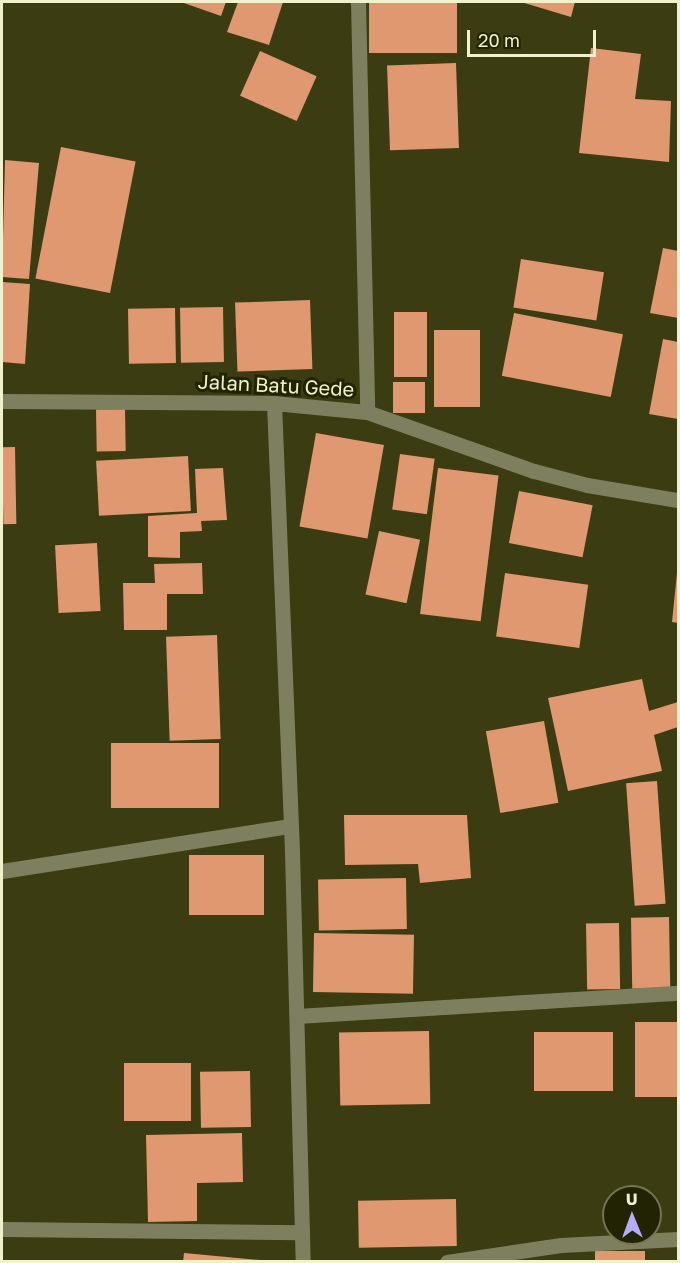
<!DOCTYPE html>
<html>
<head>
<meta charset="utf-8">
<style>
  body { margin:0 }
  #map { position:relative; width:680px; height:1263px; overflow:hidden; background:#3c3c12; font-family:"Golos Text",sans-serif }
  div>[style] { position:absolute }
  [style*='--x'] { left:calc(var(--x)*1px); top:calc(var(--y)*1px); width:calc(var(--w)*1px); rotate:calc(var(--a)*1deg) }
  .building>* { inset:0; background:#e09870; transform-origin:0 0 }
  .minor>* { height:15px; margin:-7.5px; padding:0 7.5px; transform-origin:7.5px; border-radius:7.5px; background:#7d7f5f }
  span { translate:-50% -50%; white-space:nowrap; text-align:center; line-height:1.15; -webkit-text-stroke:6px #222302; paint-order:stroke }
  .street-label { font-size:20px; color:#f0f2cb }
  .frame { position:absolute; inset:0; border:3px solid #f0f2cb; pointer-events:none }
  .north { position:absolute; left:602px; top:1185px; width:60px; height:60px; box-sizing:border-box; background:#222302; border:2px solid #747652; border-radius:50%; rotate:359deg; font-size:16px; font-weight:700; line-height:24px; text-align:center; color:#f0f2cb }
  .north::after { content:''; display:block; margin:auto; width:21px; height:27px; background:#b6acf8; clip-path:polygon(50% 0,100% 100%,50% 72%,0 100%) }
  .scale { position:absolute; left:467px; top:30px; width:129px; height:27px; box-sizing:border-box; border:3px solid #f0f2cb; border-top:0; padding-left:8px; font-size:18px; line-height:21px; white-space:nowrap; color:#f0f2cb; -webkit-text-stroke:4px #222302; paint-order:stroke }
</style>
</head>
<body>
<div id="map">
  <div class="building">
    <i style="clip-path:polygon(181px 2px,226px 2px,221px 16px)"></i>
    <i style="clip-path:polygon(238px 2px,283px 2px,269px 45px,227px 32px)"></i>
    <i style="left:369px;top:2px;width:88px;height:51px"></i>
    <i style="clip-path:polygon(521px 2px,575px 2px,571px 17px)"></i>
    <i style="clip-path:polygon(591px 48px,641px 54px,635px 99px,671px 101px,669px 162px,579px 153px)"></i>
    <i style="left:260px;top:51px;width:62px;height:49px;rotate:24deg"></i>
    <i style="left:456px;top:63px;width:85px;height:69px;rotate:88deg"></i>
    <i style="left:61px;top:147px;width:76px;height:134px;rotate:11deg"></i>
    <i style="clip-path:polygon(5px 160px,39px 163px,29px 279px,2px 277px)"></i>
    <i style="clip-path:polygon(663px 248px,678px 251px,678px 318px,650px 313px)"></i>
    <i style="left:521px;top:259px;width:84px;height:49px;rotate:9deg"></i>
    <i style="clip-path:polygon(2px 282px,30px 284px,25px 364px,2px 362px)"></i>
    <i style="left:310px;top:300px;width:69px;height:75px;rotate:88deg"></i>
    <i style="left:223px;top:307px;width:55px;height:43px;rotate:89deg"></i>
    <i style="left:175px;top:308px;width:55px;height:47px;rotate:89deg"></i>
    <i style="left:394px;top:312px;width:33px;height:65px"></i>
    <i style="left:514px;top:313px;width:111px;height:64px;rotate:11deg"></i>
    <i style="left:434px;top:330px;width:46px;height:77px"></i>
    <i style="clip-path:polygon(663px 339px,678px 342px,678px 419px,649px 414px)"></i>
    <i style="left:393px;top:382px;width:32px;height:31px"></i>
    <i style="left:125px;top:409px;width:42px;height:29px;rotate:89deg"></i>
    <i style="left:316px;top:433px;width:69px;height:95px;rotate:10deg"></i>
    <i style="left:15px;top:447px;width:77px;height:13px;rotate:89deg"></i>
    <i style="left:400px;top:454px;width:35px;height:56px;rotate:8deg"></i>
    <i style="left:188px;top:456px;width:55px;height:92px;rotate:87deg"></i>
    <i style="clip-path:polygon(223px 468px,227px 520px,201px 521px,202px 531px,180px 532px,180px 558px,148px 557px,148px 516px,197px 513px,195px 469px)"></i>
    <i style="left:438px;top:468px;width:61px;height:147px;rotate:7deg"></i>
    <i style="left:519px;top:491px;width:75px;height:53px;rotate:11deg"></i>
    <i style="left:379px;top:531px;width:42px;height:65px;rotate:12deg"></i>
    <i style="left:97px;top:543px;width:68px;height:42px;rotate:87deg"></i>
    <i style="clip-path:polygon(202px 563px,203px 594px,167px 594px,167px 630px,124px 630px,123px 583px,155px 583px,154px 564px)"></i>
    <i style="left:505px;top:573px;width:84px;height:64px;rotate:8deg"></i>
    <i style="clip-path:polygon(677px 573px,678px 573px,678px 623px,672px 622px)"></i>
    <i style="left:217px;top:635px;width:104px;height:51px;rotate:88deg"></i>
    <i style="clip-path:polygon(642px 679px,649px 711px,678px 702px,678px 727px,654px 735px,662px 771px,568px 791px,548px 698px)"></i>
    <i style="left:544px;top:721px;width:83px;height:59px;rotate:80deg"></i>
    <i style="left:219px;top:743px;width:65px;height:108px;rotate:90deg"></i>
    <i style="left:657px;top:781px;width:123px;height:31px;rotate:86deg"></i>
    <i style="clip-path:polygon(344px 815px,467px 815px,471px 878px,420px 883px,418px 864px,345px 865px)"></i>
    <i style="left:189px;top:855px;width:75px;height:60px"></i>
    <i style="left:406px;top:878px;width:51px;height:88px;rotate:89deg"></i>
    <i style="left:669px;top:917px;width:71px;height:38px;rotate:89deg"></i>
    <i style="left:619px;top:923px;width:66px;height:33px;rotate:89deg"></i>
    <i style="left:314px;top:933px;width:100px;height:59px;rotate:1deg"></i>
    <i style="left:678px;top:1022px;width:75px;height:43px;rotate:90deg"></i>
    <i style="left:429px;top:1031px;width:73px;height:90px;rotate:89deg"></i>
    <i style="left:534px;top:1032px;width:79px;height:59px"></i>
    <i style="left:124px;top:1063px;width:67px;height:58px"></i>
    <i style="left:250px;top:1071px;width:56px;height:50px;rotate:89deg"></i>
    <i style="clip-path:polygon(242px 1133px,243px 1182px,197px 1183px,197px 1221px,148px 1222px,146px 1135px)"></i>
    <i style="left:456px;top:1199px;width:47px;height:98px;rotate:89deg"></i>
    <i style="left:645px;top:1251px;width:11px;height:50px;rotate:90deg"></i>
    <i style="clip-path:polygon(184px 1253px,260px 1260px,260px 1262px,183px 1262px)"></i>
  </div>
  <div class="minor">
    <i style="--x:358;--y:2;--w:410;--a:88.7"></i>
    <i style="--x:2;--y:401;--w:272;--a:0.4"></i>
    <i style="--x:274;--y:403;--w:93;--a:5.5"></i>
    <i style="--x:367;--y:412;--w:177;--a:19.5"></i>
    <i style="--x:534;--y:471;--w:55;--a:14.8"></i>
    <i style="--x:587;--y:485;--w:92;--a:9.4"></i>
    <i style="--x:274;--y:403;--w:449;--a:87.7"></i>
    <i style="--x:292;--y:852;--w:410;--a:88.5"></i>
    <i style="--x:2;--y:871;--w:292;--a:-8.9"></i>
    <i style="--x:297;--y:1016;--w:382;--a:-3.5"></i>
    <i style="--x:2;--y:1229;--w:300;--a:0.6"></i>
    <i style="--x:447;--y:1262;--w:115;--a:-8.5"></i>
    <i style="--x:561;--y:1245;--w:117;--a:-2.9"></i>
  </div>
  <div class="street-label">
    <span style="left:276px;top:385px;rotate:3deg">Jalan Batu Gede</span>
  </div>
  <div class="frame"></div>
  <div class="north">U</div>
  <div class="scale">20 m</div>
</div>
</body>
</html>
